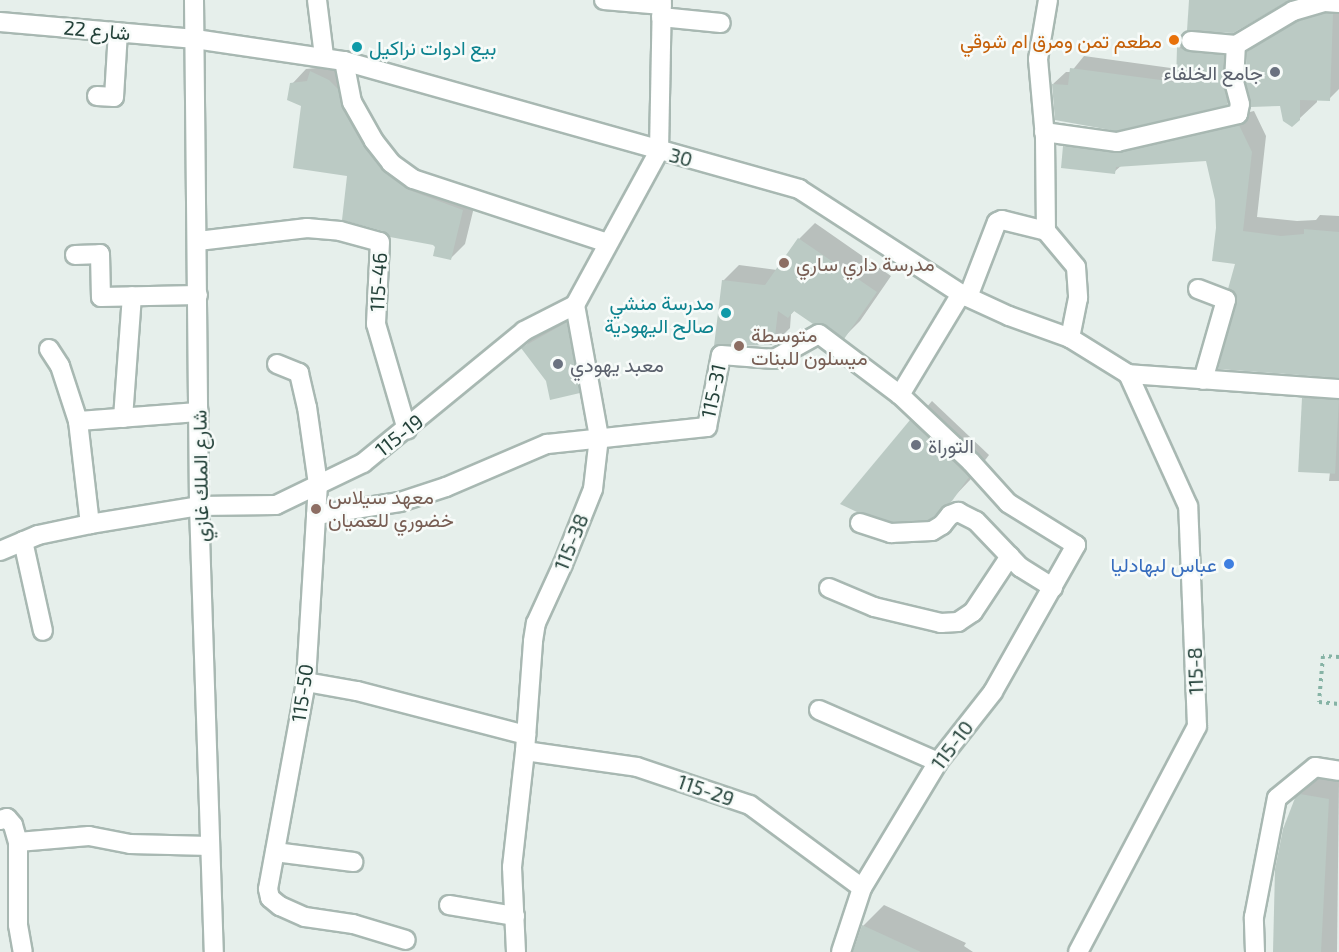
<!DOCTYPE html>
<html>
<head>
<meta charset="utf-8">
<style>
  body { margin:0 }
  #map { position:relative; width:1339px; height:952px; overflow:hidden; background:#e6efeb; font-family:"Exo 2",Vazirmatn,sans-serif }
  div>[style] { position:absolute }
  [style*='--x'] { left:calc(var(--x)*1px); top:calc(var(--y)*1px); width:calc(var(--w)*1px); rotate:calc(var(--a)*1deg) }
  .shadow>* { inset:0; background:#0003 }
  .building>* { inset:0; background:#bbcac4; transform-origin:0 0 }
  .path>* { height:4px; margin-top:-2px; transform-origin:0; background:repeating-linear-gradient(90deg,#86b3a5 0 3px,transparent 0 7.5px) }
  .roads { filter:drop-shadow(2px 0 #a8b8b2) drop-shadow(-2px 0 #a8b8b2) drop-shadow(0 2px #a8b8b2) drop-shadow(0 -2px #a8b8b2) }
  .minor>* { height:18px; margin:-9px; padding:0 9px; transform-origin:9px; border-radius:9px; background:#fff }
  .dots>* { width:16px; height:16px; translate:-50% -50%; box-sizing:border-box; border:3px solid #f7fbf9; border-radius:50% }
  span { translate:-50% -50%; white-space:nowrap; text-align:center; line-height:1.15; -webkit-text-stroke:5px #f7fbf9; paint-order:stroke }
  .street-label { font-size:20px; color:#24423a }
  .food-label { font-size:20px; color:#c56008 }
  .right { translate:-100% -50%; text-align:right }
  .culture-label { font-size:20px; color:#0d838f }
  .left { translate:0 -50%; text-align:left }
  .worship-label { font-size:20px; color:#5b616d }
  .education-label { font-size:20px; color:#785e54 }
  .shop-label { font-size:20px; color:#366cbe }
</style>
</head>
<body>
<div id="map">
  <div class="shadow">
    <i style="clip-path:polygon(1339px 0,1339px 89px,1329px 99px,1317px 99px,1317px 102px,1299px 119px,1281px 105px,1248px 52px,1266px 35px,1316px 5px)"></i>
    <i style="clip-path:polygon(1191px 35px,1236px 43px,1240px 91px,1228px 103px,1116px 129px,1053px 84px,1066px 72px,1071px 72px,1084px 56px,1178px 69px,1179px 48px)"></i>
    <i style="clip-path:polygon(326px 58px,343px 66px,378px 132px,398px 158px,423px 176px,477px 195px,465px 244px,451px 258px,349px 175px,303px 106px,292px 84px,306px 69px,316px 68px)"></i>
    <i style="clip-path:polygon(1254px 111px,1266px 136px,1257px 217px,1297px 221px,1316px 220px,1320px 215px,1339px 216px,1339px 378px,1239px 298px,1237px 263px,1217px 228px,1216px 200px,1208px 160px,1122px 165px,1114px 172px,1065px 147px,1080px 132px,1135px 139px)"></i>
    <i style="clip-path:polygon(815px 223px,891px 276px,860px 321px,844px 337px,826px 324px,795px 310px,791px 314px,790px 328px,774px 344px,723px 281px,739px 265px,777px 270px,799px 239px)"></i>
    <i style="clip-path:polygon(582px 308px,595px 376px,579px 392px,547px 381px,523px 348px,539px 332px)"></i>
    <i style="clip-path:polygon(1320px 382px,1339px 384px,1339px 481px,1329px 481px,1330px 472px,1304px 398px)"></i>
    <i style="clip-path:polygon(932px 401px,989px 455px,970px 480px,949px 502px,843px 504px)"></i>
    <i style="clip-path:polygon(1321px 775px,1339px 779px,1337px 952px,1274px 952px,1296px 798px)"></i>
    <i style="clip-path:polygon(884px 905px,966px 943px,964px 946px,973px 952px,853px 952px,863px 926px)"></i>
  </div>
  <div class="building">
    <i style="clip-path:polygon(1189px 0,1290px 0,1233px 33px,1187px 31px)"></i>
    <i style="clip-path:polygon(1326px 13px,1333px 14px,1330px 101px,1300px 100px,1300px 120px,1292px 127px,1283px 121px,1280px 106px,1251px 107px,1245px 81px,1247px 52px,1297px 21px)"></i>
    <i style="clip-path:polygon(1177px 47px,1190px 52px,1224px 55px,1223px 82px,1228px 105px,1116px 131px,1055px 120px,1052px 84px,1068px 85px,1070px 68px,1176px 82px)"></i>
    <i style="clip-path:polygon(310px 71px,329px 80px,338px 89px,342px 108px,364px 147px,384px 172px,409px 190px,463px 210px,451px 260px,433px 256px,435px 247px,433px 245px,390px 237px,383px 231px,342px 220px,347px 176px,293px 168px,301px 106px,287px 100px,290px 83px,307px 81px)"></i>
    <i style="clip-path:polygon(1239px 125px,1252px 152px,1243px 231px,1281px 236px,1304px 234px,1304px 229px,1339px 232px,1339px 378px,1218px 369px,1237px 298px,1228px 289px,1235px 264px,1212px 261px,1216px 228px,1215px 200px,1206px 161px,1116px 167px,1115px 174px,1061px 168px,1063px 146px,1119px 153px)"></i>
    <i style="clip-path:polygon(798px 238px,877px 292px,844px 339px,826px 325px,813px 324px,794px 311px,788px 318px,778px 311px,774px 345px,714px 346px,722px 280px,765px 285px)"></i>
    <i style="clip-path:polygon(567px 322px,580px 393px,550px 400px,546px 381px,521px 348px)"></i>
    <i style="left:1302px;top:398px;width:37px;height:74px;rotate:3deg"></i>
    <i style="clip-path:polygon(910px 420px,969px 477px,952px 501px,929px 520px,892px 522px,857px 512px,840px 504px)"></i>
    <i style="clip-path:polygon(1300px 794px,1329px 799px,1321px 952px,1273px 952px,1275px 869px,1283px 829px,1295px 798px)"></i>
    <i style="clip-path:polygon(862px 925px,921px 952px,853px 952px)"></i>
  </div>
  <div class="path">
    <i style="--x:1339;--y:657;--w:16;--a:-176"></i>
    <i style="--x:1323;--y:656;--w:46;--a:95"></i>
    <i style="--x:1319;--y:702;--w:20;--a:6"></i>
  </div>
  <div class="roads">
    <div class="minor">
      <i style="--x:194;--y:0;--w:506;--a:89.43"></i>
      <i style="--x:199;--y:506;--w:446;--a:88.1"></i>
      <i style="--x:317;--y:0;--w:56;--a:82.9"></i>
      <i style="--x:604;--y:0;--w:58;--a:4.9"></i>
      <i style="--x:1048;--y:0;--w:60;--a:99.6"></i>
      <i style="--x:1038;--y:59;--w:79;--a:84.9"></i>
      <i style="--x:1045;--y:138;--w:93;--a:89.4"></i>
      <i style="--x:1046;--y:231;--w:47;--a:50.2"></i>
      <i style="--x:1076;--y:267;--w:31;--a:86"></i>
      <i style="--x:1078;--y:298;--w:41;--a:101.3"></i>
      <i style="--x:661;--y:17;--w:60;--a:5.7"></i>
      <i style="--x:0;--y:22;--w:196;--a:5"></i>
      <i style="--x:195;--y:39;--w:151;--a:8.4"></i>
      <i style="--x:344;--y:61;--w:473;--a:15.7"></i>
      <i style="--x:799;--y:189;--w:193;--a:32.9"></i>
      <i style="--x:961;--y:294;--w:53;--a:24.6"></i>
      <i style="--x:1009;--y:316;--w:65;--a:19.8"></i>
      <i style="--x:1070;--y:338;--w:68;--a:31.8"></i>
      <i style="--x:1128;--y:374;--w:212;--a:4.1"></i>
      <i style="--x:1191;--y:41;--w:45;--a:5.1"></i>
      <i style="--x:1236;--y:45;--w:66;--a:-30.8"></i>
      <i style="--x:1293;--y:11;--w:33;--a:-16"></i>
      <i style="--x:1325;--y:2;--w:14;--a:4"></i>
      <i style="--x:344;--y:61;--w:42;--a:79"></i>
      <i style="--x:352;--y:102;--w:45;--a:60.6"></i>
      <i style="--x:374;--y:141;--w:28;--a:52"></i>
      <i style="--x:391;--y:163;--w:27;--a:36"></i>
      <i style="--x:413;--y:179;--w:205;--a:18.2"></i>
      <i style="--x:97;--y:96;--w:17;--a:3"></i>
      <i style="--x:114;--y:97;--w:65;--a:-86.5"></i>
      <i style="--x:1044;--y:132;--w:74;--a:7.8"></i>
      <i style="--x:1117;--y:142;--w:124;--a:-13"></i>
      <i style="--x:1238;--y:114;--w:10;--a:-79"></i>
      <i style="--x:1240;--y:104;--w:23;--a:-105"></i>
      <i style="--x:1234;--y:82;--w:37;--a:-87"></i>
      <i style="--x:198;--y:241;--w:110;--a:-6.8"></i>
      <i style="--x:307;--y:228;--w:33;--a:5"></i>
      <i style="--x:340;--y:231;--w:41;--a:15.4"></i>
      <i style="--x:380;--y:242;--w:82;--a:92.8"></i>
      <i style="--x:376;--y:324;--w:110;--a:73.7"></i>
      <i style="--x:75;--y:255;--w:25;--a:-2"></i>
      <i style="--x:100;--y:254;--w:43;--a:88.7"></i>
      <i style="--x:101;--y:297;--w:97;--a:-1.2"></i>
      <i style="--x:1198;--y:289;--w:30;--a:21"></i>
      <i style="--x:1226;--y:300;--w:83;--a:106"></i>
      <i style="--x:968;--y:297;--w:80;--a:-68.9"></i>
      <i style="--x:997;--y:222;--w:5;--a:-22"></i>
      <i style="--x:1002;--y:220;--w:45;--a:14"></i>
      <i style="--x:49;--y:349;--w:20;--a:57"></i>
      <i style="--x:60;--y:366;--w:58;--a:71.9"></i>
      <i style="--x:78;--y:421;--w:104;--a:83.4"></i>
      <i style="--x:277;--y:364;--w:24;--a:22"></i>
      <i style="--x:299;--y:373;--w:35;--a:77"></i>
      <i style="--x:307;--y:407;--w:78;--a:81.9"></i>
      <i style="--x:318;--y:484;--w:198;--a:93.5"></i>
      <i style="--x:306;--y:682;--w:210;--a:100.4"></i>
      <i style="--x:268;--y:889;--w:9;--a:77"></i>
      <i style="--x:270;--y:898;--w:13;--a:39"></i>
      <i style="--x:280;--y:906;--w:27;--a:24"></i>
      <i style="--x:305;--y:917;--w:49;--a:8.3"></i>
      <i style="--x:353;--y:924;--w:55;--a:16.8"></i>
      <i style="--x:900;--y:395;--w:118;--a:-58.9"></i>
      <i style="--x:123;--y:418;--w:122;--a:-85.8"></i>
      <i style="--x:78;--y:421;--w:121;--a:-4.3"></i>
      <i style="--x:316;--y:515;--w:85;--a:-8.8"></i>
      <i style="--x:400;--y:502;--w:48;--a:-18.1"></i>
      <i style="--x:446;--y:487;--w:110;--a:-23.1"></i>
      <i style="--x:547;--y:444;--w:161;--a:-6.1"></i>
      <i style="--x:707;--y:427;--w:73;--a:-79"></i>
      <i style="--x:721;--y:355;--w:53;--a:4.3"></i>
      <i style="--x:774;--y:359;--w:51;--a:-29.1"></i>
      <i style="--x:819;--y:334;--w:101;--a:37"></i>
      <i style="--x:900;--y:395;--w:98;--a:43.3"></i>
      <i style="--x:971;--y:462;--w:55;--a:47.9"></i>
      <i style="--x:1008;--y:503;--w:80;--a:31.7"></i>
      <i style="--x:1076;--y:545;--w:169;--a:119.5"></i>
      <i style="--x:993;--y:692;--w:89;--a:128.2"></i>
      <i style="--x:938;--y:762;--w:147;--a:121.1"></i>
      <i style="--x:862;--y:888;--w:67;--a:108.2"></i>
      <i style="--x:860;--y:523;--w:33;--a:18"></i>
      <i style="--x:891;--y:533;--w:41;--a:-2.8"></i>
      <i style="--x:932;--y:531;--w:12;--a:-31"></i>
      <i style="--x:942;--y:525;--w:13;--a:-51"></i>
      <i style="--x:950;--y:515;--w:9;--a:-21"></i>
      <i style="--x:958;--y:512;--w:20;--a:27"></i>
      <i style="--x:976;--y:521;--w:64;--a:46.3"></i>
      <i style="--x:1020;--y:567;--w:39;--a:32"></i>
      <i style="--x:23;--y:541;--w:92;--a:77.5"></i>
      <i style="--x:0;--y:551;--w:41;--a:-22.8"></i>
      <i style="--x:38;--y:535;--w:53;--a:-11.9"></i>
      <i style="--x:90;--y:524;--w:110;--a:-9.4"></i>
      <i style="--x:199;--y:506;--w:77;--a:-0.7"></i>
      <i style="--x:276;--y:505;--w:97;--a:-25.8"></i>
      <i style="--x:363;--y:463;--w:208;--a:-39.3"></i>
      <i style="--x:524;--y:331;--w:57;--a:-27"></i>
      <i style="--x:829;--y:588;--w:49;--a:22.9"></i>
      <i style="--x:874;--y:607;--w:69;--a:13.4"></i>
      <i style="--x:941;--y:623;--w:17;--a:-3"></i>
      <i style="--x:958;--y:622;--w:18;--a:-34"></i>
      <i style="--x:973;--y:612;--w:67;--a:-56.5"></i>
      <i style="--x:306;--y:682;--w:52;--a:10"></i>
      <i style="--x:357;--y:691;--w:175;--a:14.6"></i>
      <i style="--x:819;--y:710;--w:130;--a:23.6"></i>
      <i style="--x:525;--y:751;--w:113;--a:8.1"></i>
      <i style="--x:637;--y:767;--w:119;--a:18.6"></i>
      <i style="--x:750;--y:805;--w:139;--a:36.5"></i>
      <i style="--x:0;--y:820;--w:7;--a:-16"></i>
      <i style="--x:7;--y:818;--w:9;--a:49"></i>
      <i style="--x:13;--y:825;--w:18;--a:74"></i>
      <i style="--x:18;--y:842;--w:83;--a:90"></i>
      <i style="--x:18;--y:925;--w:27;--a:80"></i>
      <i style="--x:18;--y:842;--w:71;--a:-4.8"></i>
      <i style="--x:89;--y:836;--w:42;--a:11"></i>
      <i style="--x:130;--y:844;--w:80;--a:1.4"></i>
      <i style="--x:275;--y:852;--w:79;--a:7.3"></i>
      <i style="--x:449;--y:905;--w:67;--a:9.5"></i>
      <i style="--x:516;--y:952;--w:85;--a:-92.7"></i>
      <i style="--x:512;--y:867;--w:117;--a:-83.6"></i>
      <i style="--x:525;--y:751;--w:110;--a:-85.8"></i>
      <i style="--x:533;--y:641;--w:18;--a:-81"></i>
      <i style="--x:536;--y:623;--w:65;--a:-65.4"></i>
      <i style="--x:563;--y:564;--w:81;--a:-68.2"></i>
      <i style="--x:593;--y:489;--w:52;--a:-83.4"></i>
      <i style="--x:599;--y:437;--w:134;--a:-100.3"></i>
      <i style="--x:575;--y:305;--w:175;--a:-61.4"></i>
      <i style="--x:659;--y:151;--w:151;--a:-88.9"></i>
      <i style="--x:1078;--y:952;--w:255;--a:-62.2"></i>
      <i style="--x:1197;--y:726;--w:220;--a:-92.3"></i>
      <i style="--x:1188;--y:506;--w:145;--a:-114.4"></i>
      <i style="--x:1255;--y:952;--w:35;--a:-92"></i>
      <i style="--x:1254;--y:917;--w:121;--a:-79.1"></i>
      <i style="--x:1277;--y:798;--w:49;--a:-39.2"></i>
      <i style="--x:1315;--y:767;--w:24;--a:9"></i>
    </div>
  </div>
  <div class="dots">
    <i style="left:1174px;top:40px;background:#e8710a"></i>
    <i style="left:357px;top:47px;background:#0f9aa8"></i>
    <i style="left:1275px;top:72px;background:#6b7280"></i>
    <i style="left:784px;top:263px;background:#8d6e63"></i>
    <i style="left:726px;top:313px;background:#0f9aa8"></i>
    <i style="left:739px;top:346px;background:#8d6e63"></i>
    <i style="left:558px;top:364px;background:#6b7280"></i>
    <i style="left:916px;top:445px;background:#6b7280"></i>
    <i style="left:316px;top:509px;background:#8d6e63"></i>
    <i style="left:1229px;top:564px;background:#3f7fe0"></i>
  </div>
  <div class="street-label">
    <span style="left:97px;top:30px;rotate:5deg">شارع 22</span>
    <span style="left:681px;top:157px;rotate:15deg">30</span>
    <span style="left:378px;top:282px;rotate:-87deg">115-46</span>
    <span style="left:713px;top:391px;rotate:-78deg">115-31</span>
    <span style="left:399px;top:435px;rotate:-38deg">115-19</span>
    <span style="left:200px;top:476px;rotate:-91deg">شارع الملك غازي</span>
    <span style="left:571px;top:542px;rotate:-68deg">115-38</span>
    <span style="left:1195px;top:671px;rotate:-92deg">115-8</span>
    <span style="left:302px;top:693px;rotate:-82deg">115-50</span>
    <span style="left:952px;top:745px;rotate:-53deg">115-10</span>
    <span style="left:706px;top:790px;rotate:19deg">115-29</span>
  </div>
  <div class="food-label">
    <span class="right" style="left:1162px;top:40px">مطعم تمن ومرق ام شوقي</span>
  </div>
  <div class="culture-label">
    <span class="left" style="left:369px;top:47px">بيع ادوات نراكيل</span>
    <span class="right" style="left:714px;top:314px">مدرسة منشي<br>صالح اليهودية</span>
  </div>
  <div class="worship-label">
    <span class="right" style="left:1263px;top:72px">جامع الخلفاء</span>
    <span class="left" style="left:570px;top:364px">معبد يهودي</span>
    <span class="left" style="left:928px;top:445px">التوراة</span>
  </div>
  <div class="education-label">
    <span class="left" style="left:796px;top:263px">مدرسة داري ساري</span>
    <span class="left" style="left:751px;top:346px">متوسطة<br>ميسلون للبنات</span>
    <span class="left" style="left:328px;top:508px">معهد سيلاس<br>خضوري للعميان</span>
  </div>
  <div class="shop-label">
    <span class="right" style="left:1217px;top:564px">عباس لبهادليا</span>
  </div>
</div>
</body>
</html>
